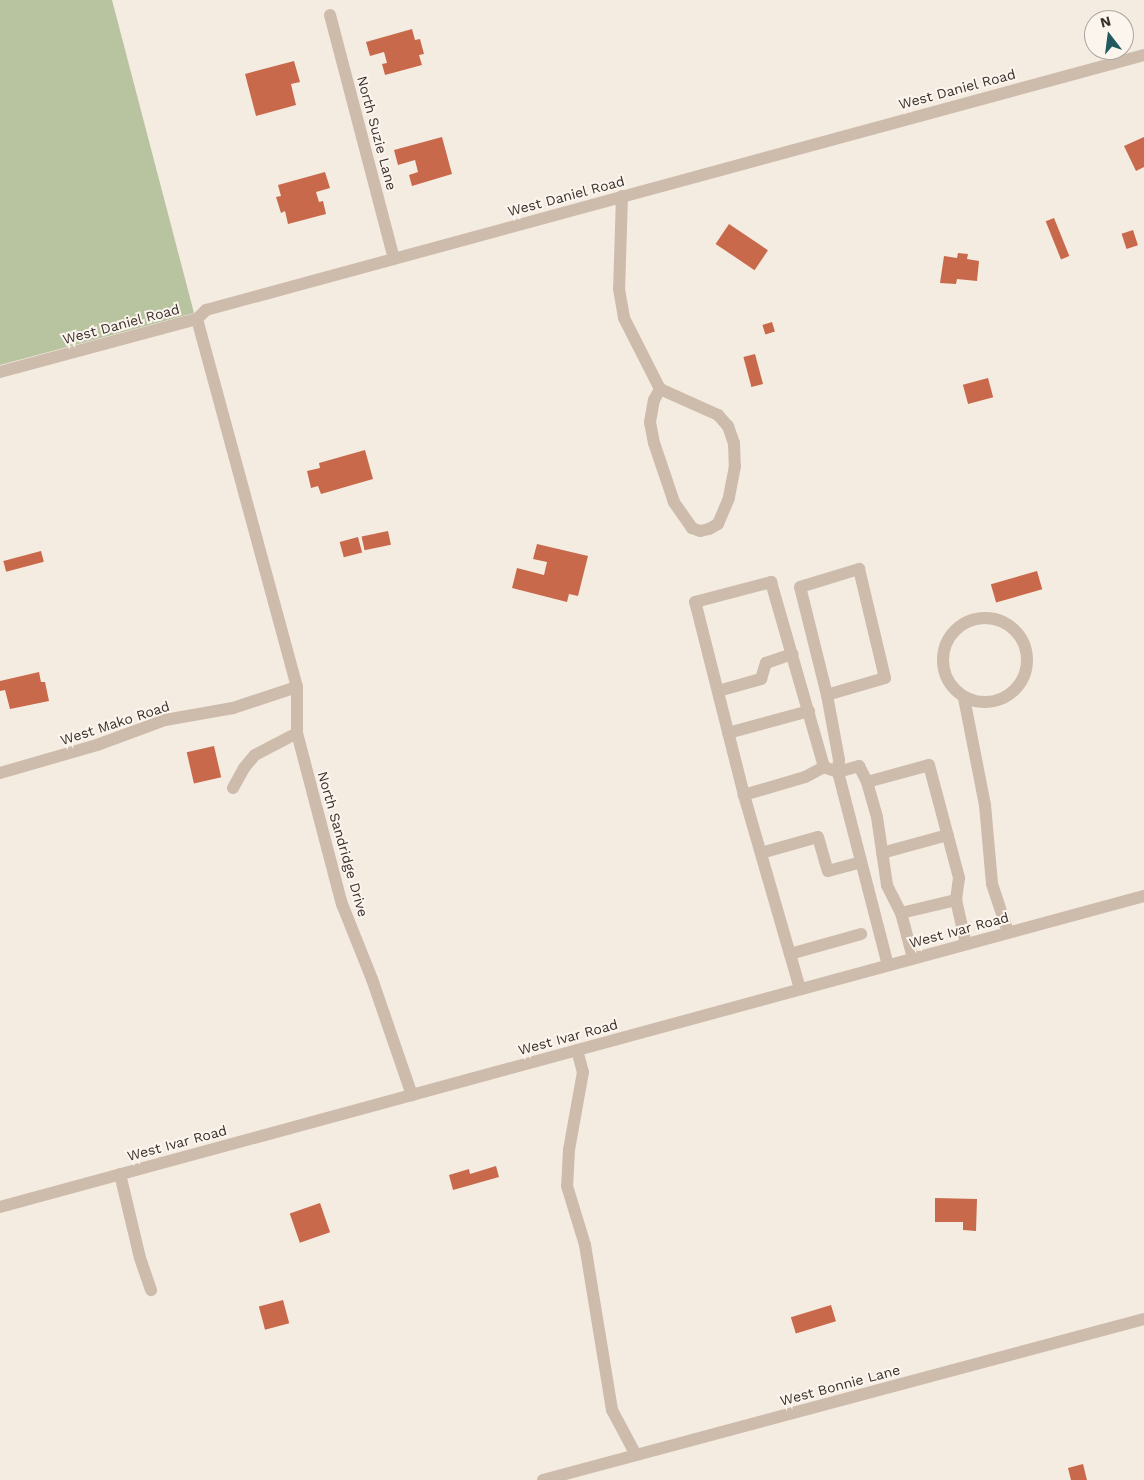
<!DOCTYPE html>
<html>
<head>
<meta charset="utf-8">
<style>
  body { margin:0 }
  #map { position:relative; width:1144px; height:1480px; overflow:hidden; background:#f4ebe1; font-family:"Work Sans",sans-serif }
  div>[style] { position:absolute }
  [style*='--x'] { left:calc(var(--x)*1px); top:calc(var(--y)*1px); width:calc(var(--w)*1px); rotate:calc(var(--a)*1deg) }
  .green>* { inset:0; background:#b8c4a0 }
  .building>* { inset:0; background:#c8694b; transform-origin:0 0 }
  .minor>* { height:12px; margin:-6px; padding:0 6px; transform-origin:6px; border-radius:6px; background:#cdbbac }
  .minor>.ring { margin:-6px; padding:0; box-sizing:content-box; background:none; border:12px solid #cdbbac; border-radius:50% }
  span { translate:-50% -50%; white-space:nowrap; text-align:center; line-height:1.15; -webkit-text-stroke:4px #fbf5ee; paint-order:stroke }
  .street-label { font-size:14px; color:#3b302b }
  .north { position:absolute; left:1084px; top:10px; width:50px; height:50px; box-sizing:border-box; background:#fbf5ee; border:1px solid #aea6a0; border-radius:50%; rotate:345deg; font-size:14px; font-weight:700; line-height:20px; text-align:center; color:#3b302b }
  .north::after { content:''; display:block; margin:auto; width:18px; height:22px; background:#1f5a5e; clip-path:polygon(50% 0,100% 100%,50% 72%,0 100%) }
</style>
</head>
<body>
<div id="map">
  <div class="green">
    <i style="clip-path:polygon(0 0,112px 0,194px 313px,0 365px)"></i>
  </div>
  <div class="building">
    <i style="clip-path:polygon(412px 29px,415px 40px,420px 39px,424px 54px,419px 55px,422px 65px,385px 75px,382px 64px,387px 63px,384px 52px,370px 56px,366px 42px)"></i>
    <i style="clip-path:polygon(294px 61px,300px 82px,291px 84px,296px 105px,256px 116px,245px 74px)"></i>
    <i style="clip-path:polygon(442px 137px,452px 174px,412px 186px,409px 175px,418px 172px,415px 160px,398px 165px,394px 150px)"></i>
    <i style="clip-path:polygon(1144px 137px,1144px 167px,1136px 171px,1124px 146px)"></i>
    <i style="clip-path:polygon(325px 172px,330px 188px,316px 192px,319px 202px,323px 201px,326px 214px,288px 224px,285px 211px,281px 213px,276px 197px,281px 196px,278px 185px)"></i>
    <i style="left:1054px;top:218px;width:41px;height:9px;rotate:68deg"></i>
    <i style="left:729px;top:224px;width:47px;height:24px;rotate:34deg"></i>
    <i style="left:1133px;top:230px;width:16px;height:12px;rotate:72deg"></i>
    <i style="clip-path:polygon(958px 253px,968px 254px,967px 259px,979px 261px,977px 281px,957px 279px,956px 284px,940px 283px,944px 256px,957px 258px)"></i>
    <i style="left:772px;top:322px;width:10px;height:10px;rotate:73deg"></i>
    <i style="left:755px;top:354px;width:31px;height:12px;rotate:75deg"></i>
    <i style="left:988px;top:378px;width:20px;height:26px;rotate:75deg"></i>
    <i style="clip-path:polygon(365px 450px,373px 479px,321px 494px,318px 486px,311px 488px,307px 471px,320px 468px,319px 463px)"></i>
    <i style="left:388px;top:531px;width:14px;height:27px;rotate:78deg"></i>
    <i style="left:358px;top:537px;width:16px;height:19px;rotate:75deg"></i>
    <i style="clip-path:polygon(537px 544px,588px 556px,578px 596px,569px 594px,567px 602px,512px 588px,517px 568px,544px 575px,547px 562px,533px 559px)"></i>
    <i style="left:41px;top:551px;width:11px;height:39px;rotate:75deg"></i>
    <i style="left:1037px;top:571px;width:19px;height:48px;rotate:74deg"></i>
    <i style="clip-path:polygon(39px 672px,41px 682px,45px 682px,49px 701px,10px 709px,5px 690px,0 691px,0 681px)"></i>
    <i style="left:214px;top:746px;width:32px;height:28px;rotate:77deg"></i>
    <i style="clip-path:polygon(496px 1166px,499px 1177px,453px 1190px,449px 1175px,469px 1169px,470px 1174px)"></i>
    <i style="clip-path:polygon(935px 1198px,977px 1199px,976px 1231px,963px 1230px,963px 1222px,935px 1222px)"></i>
    <i style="left:320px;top:1203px;width:31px;height:32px;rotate:71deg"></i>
    <i style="left:283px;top:1300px;width:24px;height:25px;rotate:75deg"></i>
    <i style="left:831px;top:1305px;width:17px;height:42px;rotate:73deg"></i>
    <i style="clip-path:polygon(1083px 1464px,1087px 1480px,1071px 1480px,1068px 1468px)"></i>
  </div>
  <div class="minor">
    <i style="--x:330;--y:15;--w:252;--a:75.3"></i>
    <i style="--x:622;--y:196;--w:93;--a:91.8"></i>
    <i style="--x:619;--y:289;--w:29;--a:80"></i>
    <i style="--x:624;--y:318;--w:80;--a:63.1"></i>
    <i style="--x:660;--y:389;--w:64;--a:24.1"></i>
    <i style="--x:718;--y:415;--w:15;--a:48"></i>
    <i style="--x:728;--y:426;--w:18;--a:71"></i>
    <i style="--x:734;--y:443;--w:23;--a:88"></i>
    <i style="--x:735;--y:466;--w:33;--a:101"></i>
    <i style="--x:729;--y:498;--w:28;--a:113"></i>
    <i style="--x:718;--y:524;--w:10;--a:151"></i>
    <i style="--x:709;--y:529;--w:9;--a:167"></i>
    <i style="--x:700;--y:531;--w:9;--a:-159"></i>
    <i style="--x:692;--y:528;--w:32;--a:-125"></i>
    <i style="--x:674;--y:502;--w:62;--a:-108.7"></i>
    <i style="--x:654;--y:443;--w:21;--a:-101"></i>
    <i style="--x:650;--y:422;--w:22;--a:-80"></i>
    <i style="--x:654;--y:400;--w:13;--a:-61"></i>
    <i style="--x:197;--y:319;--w:381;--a:74.8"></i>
    <i style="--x:297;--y:687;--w:46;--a:90"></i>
    <i style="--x:297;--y:733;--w:177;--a:75.3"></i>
    <i style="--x:342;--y:904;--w:81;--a:68.2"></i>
    <i style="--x:372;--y:979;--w:123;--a:71"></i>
    <i style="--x:0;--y:372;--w:204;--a:-15.1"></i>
    <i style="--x:197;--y:319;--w:13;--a:-45"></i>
    <i style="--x:206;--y:310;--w:972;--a:-15.21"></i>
    <i class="ring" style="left:943px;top:618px;width:72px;height:72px"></i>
    <i style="--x:718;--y:691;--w:45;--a:-15.6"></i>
    <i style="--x:761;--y:679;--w:17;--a:-73"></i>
    <i style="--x:766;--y:663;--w:28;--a:-19"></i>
    <i style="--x:827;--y:695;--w:111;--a:-104"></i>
    <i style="--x:800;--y:587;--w:62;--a:-17"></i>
    <i style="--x:859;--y:569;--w:112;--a:76.6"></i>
    <i style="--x:885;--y:678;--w:60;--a:163.7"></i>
    <i style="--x:827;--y:695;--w:66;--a:79.5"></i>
    <i style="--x:839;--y:760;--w:12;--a:95"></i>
    <i style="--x:838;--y:772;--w:199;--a:75.5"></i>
    <i style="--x:964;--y:698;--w:109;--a:78.9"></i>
    <i style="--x:985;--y:805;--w:79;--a:84.9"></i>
    <i style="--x:992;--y:884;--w:51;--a:71.6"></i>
    <i style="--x:728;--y:733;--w:84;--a:-15.2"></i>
    <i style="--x:824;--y:767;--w:21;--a:152"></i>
    <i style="--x:805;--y:777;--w:64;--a:163.6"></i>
    <i style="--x:744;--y:795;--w:199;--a:-104.2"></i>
    <i style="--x:695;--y:602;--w:79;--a:-14.7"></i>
    <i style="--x:771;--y:582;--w:192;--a:74"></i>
    <i style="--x:824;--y:767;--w:15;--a:20"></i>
    <i style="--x:838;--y:772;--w:22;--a:-16"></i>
    <i style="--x:859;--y:766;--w:18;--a:63"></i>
    <i style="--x:0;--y:773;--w:101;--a:-16.1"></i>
    <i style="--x:97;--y:745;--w:72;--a:-20.2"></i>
    <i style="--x:165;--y:720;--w:69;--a:-10"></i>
    <i style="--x:233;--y:708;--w:67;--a:-18.2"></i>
    <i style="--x:233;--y:788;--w:23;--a:-61"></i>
    <i style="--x:244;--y:768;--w:17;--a:-50"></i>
    <i style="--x:255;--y:755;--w:47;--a:-27.6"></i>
    <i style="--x:744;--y:795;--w:166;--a:73.9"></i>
    <i style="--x:790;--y:954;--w:74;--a:-15.7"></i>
    <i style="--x:761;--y:853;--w:59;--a:-15.7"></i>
    <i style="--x:818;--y:837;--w:35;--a:74"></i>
    <i style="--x:828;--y:871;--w:34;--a:-15"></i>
    <i style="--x:882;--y:853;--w:68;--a:-15.3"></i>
    <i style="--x:901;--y:913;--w:31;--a:-117"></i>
    <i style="--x:887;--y:885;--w:69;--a:-98.4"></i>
    <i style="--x:877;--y:817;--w:36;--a:-106"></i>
    <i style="--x:867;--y:782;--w:64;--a:-15.3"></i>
    <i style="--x:929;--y:765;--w:117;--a:75.1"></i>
    <i style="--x:959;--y:878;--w:22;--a:98"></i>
    <i style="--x:790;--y:954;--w:36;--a:74"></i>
    <i style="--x:913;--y:958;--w:47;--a:-104.9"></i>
    <i style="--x:901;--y:913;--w:57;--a:-13.3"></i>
    <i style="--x:956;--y:900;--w:45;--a:77.2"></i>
    <i style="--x:577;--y:1050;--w:23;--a:75"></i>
    <i style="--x:583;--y:1072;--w:79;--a:100.2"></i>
    <i style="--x:569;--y:1150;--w:36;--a:93"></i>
    <i style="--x:567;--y:1186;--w:62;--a:73"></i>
    <i style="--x:585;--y:1245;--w:167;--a:80.7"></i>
    <i style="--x:612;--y:1410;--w:51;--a:61.9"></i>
    <i style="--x:120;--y:1174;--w:86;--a:76.6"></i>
    <i style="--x:140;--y:1258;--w:34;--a:71"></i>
    <i style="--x:0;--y:1207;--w:1186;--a:-15.21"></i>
    <i style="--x:543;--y:1480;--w:622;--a:-15"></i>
  </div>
  <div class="street-label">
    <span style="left:957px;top:89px;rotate:-15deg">West Daniel Road</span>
    <span style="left:377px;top:133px;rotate:75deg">North Suzie Lane</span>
    <span style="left:566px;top:196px;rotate:-15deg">West Daniel Road</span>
    <span style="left:121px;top:324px;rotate:-15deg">West Daniel Road</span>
    <span style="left:115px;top:723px;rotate:-18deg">West Mako Road</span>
    <span style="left:343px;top:844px;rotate:74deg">North Sandridge Drive</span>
    <span style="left:959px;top:930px;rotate:-15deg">West Ivar Road</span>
    <span style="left:568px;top:1037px;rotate:-15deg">West Ivar Road</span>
    <span style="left:177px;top:1143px;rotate:-15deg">West Ivar Road</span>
    <span style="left:840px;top:1385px;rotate:-15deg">West Bonnie Lane</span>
  </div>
  <div class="north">N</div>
</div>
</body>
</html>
